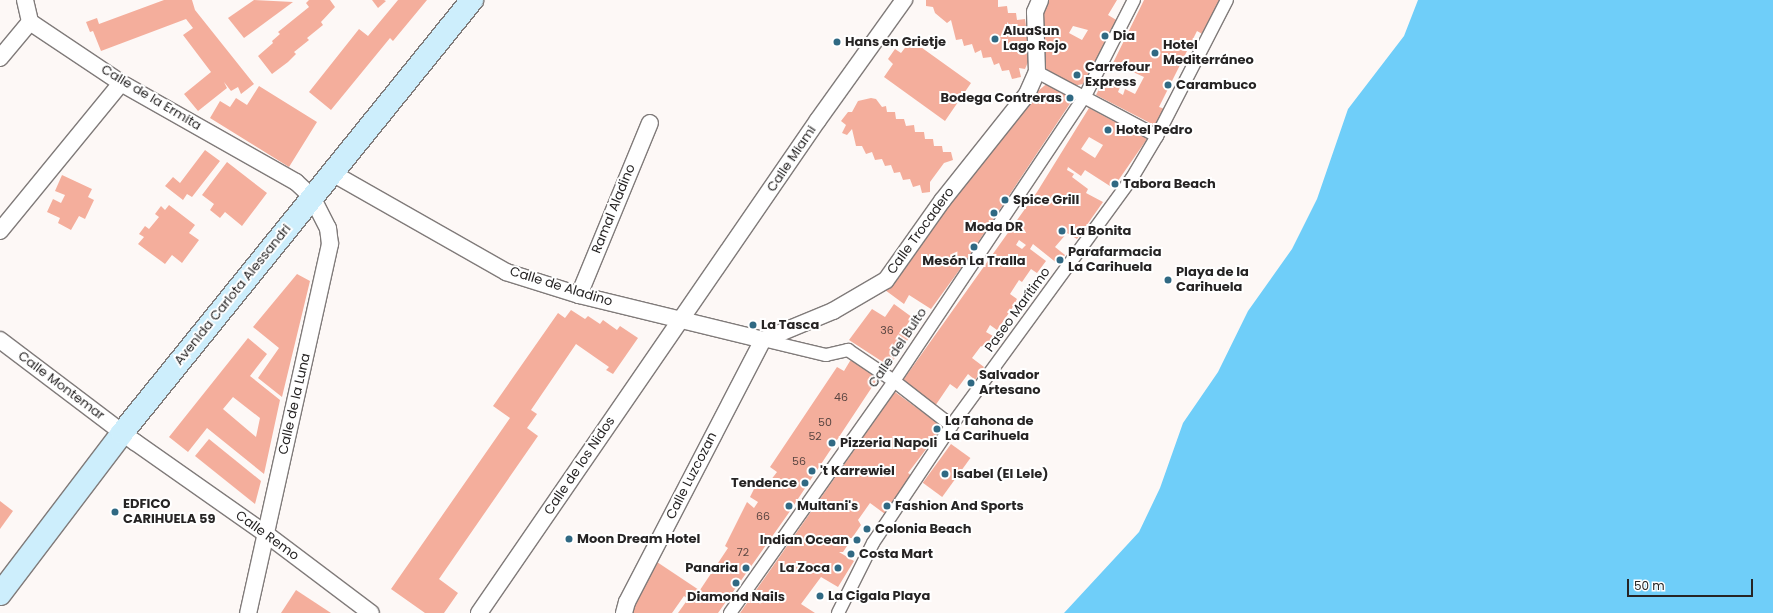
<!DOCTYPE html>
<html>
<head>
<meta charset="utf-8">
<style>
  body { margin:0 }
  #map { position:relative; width:1773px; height:613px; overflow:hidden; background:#fdf8f6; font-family:Poppins,sans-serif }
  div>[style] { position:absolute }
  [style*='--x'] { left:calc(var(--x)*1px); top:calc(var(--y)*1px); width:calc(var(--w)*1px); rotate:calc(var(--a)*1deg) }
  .water>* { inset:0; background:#6fcef9 }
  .building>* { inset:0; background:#f4ae9c; transform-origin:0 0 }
  .roads { filter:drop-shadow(1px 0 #807b7a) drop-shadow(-1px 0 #807b7a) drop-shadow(0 1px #807b7a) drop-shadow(0 -1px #807b7a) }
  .pedestrian>* { height:12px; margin:-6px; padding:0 6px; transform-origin:6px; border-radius:6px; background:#fff }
  .minor>* { height:16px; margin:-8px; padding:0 8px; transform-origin:8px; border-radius:8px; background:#fff }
  .secondary>* { height:22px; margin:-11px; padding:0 11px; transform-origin:11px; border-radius:11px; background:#cdeefc }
  .dots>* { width:11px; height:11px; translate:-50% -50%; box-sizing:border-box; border:2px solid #fff; border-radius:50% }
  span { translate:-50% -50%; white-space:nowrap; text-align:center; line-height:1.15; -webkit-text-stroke:4px #fff; paint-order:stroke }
  .number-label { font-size:11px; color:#5a4642 }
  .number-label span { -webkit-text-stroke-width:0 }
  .poi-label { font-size:13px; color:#262424; font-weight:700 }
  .left { translate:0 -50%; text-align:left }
  .right { translate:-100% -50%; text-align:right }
  .street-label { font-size:13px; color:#262424 }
  .scale { position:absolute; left:1627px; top:579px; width:126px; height:18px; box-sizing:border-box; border:2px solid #262424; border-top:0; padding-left:5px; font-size:12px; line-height:14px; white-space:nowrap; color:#262424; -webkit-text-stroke:3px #fff; paint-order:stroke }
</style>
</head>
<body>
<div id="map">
  <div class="water">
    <i style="clip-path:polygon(1418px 0,1773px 0,1773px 613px,1064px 613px,1139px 532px,1160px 488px,1183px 423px,1218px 372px,1248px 311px,1292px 249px,1317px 199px,1348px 109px,1404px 36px)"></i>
  </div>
  <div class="building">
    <i style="clip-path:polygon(164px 0,192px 0,195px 10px,254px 84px,241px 94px,238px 87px,231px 91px,224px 82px,227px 88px,198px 111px,184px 94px,211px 72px,183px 35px,193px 28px,186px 19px,101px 51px,93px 31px,90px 32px,86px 22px,97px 18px,99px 24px)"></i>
    <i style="clip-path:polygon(254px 0,293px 2px,244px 38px,228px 18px)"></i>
    <i style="clip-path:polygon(309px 0,330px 0,335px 7px,321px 22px,323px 25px,307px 38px,309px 40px,294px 52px,296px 54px,288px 62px,272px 74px,258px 56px,273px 43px,272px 41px,280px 34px,278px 32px,309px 7px,306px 3px)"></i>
    <i style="clip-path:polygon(372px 0,384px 0,386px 1px,378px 8px)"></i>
    <i style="clip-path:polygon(398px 0,427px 0,393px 41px,390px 38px,331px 110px,309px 92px,359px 29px,368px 36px)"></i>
    <i style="clip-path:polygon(926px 0,998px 0,998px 7px,1007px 6px,1008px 13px,1016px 13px,1017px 20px,1025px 19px,1028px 40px,1026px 42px,1030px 49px,1028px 53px,1031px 55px,1025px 69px,1019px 68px,1021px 77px,1012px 79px,1009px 70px,1002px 71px,999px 63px,994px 65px,991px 57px,983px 58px,981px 50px,975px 53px,972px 44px,964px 46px,962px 39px,956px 40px,951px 20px,947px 23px,935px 13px,933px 7px,926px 6px)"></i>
    <i style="clip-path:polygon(evenodd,1044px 0,1117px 0,1108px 15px,1118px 21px,1083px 84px,1073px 86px,1042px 69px,1044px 0,1073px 26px,1088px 30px,1082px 40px,1069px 33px,1073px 26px)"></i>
    <i style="clip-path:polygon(1144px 0,1221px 0,1204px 35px,1197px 31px,1159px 107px,1165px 109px,1156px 126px,1096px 95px,1104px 79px,1120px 87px,1118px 92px,1123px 95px,1125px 89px,1135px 94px,1144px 77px,1113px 63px)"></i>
    <i style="clip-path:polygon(911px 40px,971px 83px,945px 121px,884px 77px,893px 64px,888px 59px,895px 49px,901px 53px)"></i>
    <i style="clip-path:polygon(1050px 81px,1075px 96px,963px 265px,931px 309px,909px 295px,904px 304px,885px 290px,912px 252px,1038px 91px)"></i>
    <i style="clip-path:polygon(259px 86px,317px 122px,289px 167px,210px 118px,220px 101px,230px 107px,236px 98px,247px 105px)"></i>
    <i style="clip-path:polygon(871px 98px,876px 99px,882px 107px,886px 106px,887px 112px,895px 112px,896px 119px,904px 119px,906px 126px,914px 125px,915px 132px,924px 132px,925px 139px,933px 139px,934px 146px,942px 146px,943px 152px,951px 152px,953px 160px,944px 163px,930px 182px,930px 192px,922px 193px,920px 185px,913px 187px,910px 179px,903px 180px,900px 172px,894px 173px,891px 165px,885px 166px,882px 159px,875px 160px,872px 152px,866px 154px,862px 146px,856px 146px,852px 129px,847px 135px,842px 133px,846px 125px,841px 121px,848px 112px,852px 112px,858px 101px)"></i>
    <i style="clip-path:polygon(evenodd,1089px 108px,1147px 139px,1113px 188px,1085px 170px,1081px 176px,1068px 167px,1067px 170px,1074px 174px,1072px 177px,1088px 189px,1086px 193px,1103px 202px,1077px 239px,1067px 233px,1055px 247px,1065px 255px,1058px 264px,1033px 244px,1030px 249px,1046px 261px,1037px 273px,1031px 269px,1022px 282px,1019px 280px,1010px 294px,1017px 299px,1011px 310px,997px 330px,990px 325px,986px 332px,993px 336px,985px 349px,981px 346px,972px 358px,984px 367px,975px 380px,968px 374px,957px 389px,950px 384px,935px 406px,901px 383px,1037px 192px,1089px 108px,1089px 137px,1103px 145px,1095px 158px,1081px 149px,1089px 137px,1089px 108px,1019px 240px,1026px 245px,1022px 249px,1016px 245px,1019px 240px)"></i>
    <i style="clip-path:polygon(205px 150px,220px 161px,192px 197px,187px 194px,183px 200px,165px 186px,173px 177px,180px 183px)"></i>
    <i style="clip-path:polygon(227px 162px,267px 193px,242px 226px,225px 212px,220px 218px,210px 210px,214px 204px,202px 195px)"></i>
    <i style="clip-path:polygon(62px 175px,92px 189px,88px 197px,94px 200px,85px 219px,79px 216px,71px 230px,58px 223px,60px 218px,47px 212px,53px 199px,61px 203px,65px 195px,55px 191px)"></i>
    <i style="clip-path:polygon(169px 205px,195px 225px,189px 233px,199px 240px,182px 263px,172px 255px,165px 264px,138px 244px,144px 237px,139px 234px,145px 226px,149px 229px,159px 217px,155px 214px,161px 206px,165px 210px)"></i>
    <i style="clip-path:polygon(297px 274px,310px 281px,282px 397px,258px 378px,279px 348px,253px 327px)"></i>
    <i style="clip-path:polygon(894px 304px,920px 323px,889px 366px,849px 340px,872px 309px,885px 317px)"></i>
    <i style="clip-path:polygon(571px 310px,585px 319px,588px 316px,600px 324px,603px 320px,617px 330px,620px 326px,638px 338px,613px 374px,606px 370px,609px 367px,576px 344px,531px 410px,537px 414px,527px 428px,538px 436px,439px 579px,458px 593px,444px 613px,425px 613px,391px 589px,510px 418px,493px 406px,558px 313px,565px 318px)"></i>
    <i style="clip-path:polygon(evenodd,248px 338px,267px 354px,250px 376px,280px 400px,264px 474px,207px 428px,188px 452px,169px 437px,248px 338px,233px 397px,260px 418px,256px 437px,223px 409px,233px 397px)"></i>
    <i style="clip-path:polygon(855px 360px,878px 374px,878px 378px,788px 514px,718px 613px,678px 613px,688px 599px,684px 596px,672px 613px,630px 613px,654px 560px,708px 596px,700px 590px,728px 548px,725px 546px,747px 502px,754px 508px,758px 502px,750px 497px,754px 489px,761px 480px,767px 485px,777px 472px,770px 467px,837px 367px,844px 371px,850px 361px)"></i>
    <i style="clip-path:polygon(895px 392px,943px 427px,908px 473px,911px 475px,885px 514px,870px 503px,858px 520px,861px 525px,852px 538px,848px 538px,847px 541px,849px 543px,843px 552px,839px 552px,854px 561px,838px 587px,821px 577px,801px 604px,815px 613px,740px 613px)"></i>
    <i style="clip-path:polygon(209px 439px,261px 481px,255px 504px,195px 456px)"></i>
    <i style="left:951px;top:444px;width:24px;height:48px;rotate:36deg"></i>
    <i style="clip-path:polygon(0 501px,13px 511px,0 529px)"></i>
    <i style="clip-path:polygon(296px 590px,331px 613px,281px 613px)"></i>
  </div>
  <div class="roads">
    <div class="pedestrian">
      <i style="--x:1037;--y:72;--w:136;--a:28.1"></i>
      <i style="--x:763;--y:340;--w:65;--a:13.4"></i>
      <i style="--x:826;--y:355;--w:23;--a:-13"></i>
      <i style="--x:848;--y:350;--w:55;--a:34"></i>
      <i style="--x:894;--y:381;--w:73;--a:37.8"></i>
      <i style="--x:730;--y:613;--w:284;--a:-54.7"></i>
      <i style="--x:894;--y:381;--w:343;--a:-56.2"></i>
      <i style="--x:1085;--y:96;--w:108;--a:-63"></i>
      <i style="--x:838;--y:613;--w:78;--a:-63.4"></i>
      <i style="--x:873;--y:543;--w:146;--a:-56.2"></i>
      <i style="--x:954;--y:422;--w:302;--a:-53.9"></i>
      <i style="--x:1132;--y:178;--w:49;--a:-59.2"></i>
      <i style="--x:1157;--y:136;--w:153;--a:-62.8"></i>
    </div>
    <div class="minor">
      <i style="--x:25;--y:0;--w:23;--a:77"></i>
      <i style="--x:30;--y:22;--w:110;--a:33.8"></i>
      <i style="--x:121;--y:83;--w:201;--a:29.5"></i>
      <i style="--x:296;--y:182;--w:22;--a:43"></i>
      <i style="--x:312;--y:197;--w:35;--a:63"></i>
      <i style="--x:328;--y:228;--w:16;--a:83"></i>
      <i style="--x:330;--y:244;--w:378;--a:102.5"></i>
      <i style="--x:0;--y:58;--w:47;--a:-50.2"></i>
      <i style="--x:332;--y:173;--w:200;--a:29.6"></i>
      <i style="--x:506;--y:272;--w:77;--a:17.5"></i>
      <i style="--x:579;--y:295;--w:189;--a:13.7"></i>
      <i style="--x:0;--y:231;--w:191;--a:-50.7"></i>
      <i style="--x:579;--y:295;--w:186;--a:-67.6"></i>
      <i style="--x:0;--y:340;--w:169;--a:37.1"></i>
      <i style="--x:135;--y:442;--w:160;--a:35.1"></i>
      <i style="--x:266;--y:534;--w:131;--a:37"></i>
      <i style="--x:763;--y:340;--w:76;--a:-22.5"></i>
      <i style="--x:833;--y:311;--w:61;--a:-30.3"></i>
      <i style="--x:886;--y:280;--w:97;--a:-54.7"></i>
      <i style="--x:942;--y:201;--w:137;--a:-51.5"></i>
      <i style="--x:1027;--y:94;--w:24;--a:-66"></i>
      <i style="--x:1037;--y:72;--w:60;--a:-91.9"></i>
      <i style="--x:1035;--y:12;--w:13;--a:-67"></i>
      <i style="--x:479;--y:613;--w:598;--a:-55.49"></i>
      <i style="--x:818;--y:120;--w:148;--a:-54.4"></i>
      <i style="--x:624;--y:613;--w:11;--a:-75"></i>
      <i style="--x:627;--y:602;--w:295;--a:-62.6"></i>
    </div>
    <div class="secondary">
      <i style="--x:0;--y:594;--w:202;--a:-52.8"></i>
      <i style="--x:122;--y:433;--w:557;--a:-51.05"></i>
    </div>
  </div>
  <div class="dots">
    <i style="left:1105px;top:36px;background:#306983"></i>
    <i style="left:995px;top:39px;background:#306983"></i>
    <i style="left:837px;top:42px;background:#306983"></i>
    <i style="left:1155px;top:53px;background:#306983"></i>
    <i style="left:1077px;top:75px;background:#306983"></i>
    <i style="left:1168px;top:85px;background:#306983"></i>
    <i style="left:1070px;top:98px;background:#306983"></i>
    <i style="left:1108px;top:130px;background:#306983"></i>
    <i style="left:1115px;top:184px;background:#306983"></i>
    <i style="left:1005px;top:200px;background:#306983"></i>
    <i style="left:994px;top:213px;background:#306983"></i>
    <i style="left:1062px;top:231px;background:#306983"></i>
    <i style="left:974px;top:247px;background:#306983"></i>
    <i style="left:1060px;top:260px;background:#306983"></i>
    <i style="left:1168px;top:280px;background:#306983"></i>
    <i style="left:753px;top:325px;background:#306983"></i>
    <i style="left:971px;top:383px;background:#306983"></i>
    <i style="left:937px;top:429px;background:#306983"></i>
    <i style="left:832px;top:443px;background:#306983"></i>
    <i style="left:812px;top:471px;background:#306983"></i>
    <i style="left:945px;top:474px;background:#306983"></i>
    <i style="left:805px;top:483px;background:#306983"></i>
    <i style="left:789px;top:506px;background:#306983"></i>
    <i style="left:887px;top:506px;background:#306983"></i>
    <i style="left:115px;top:512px;background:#306983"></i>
    <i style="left:867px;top:529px;background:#306983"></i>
    <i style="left:569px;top:539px;background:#306983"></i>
    <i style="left:857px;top:540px;background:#306983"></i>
    <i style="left:851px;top:554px;background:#306983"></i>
    <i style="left:746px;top:568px;background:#306983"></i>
    <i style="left:838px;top:568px;background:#306983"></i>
    <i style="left:736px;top:583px;background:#306983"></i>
    <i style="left:820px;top:596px;background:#306983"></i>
  </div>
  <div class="number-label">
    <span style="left:887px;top:330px">36</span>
    <span style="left:841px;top:397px">46</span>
    <span style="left:825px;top:422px">50</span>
    <span style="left:815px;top:436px">52</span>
    <span style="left:799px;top:461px">56</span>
    <span style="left:763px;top:516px">66</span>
    <span style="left:743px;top:552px">72</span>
  </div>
  <div class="poi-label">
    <span class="left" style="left:1003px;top:39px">AluaSun<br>Lago Rojo</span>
    <span class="left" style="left:1113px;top:36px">Dia</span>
    <span class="left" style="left:845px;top:42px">Hans en Grietje</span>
    <span class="left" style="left:1163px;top:53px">Hotel<br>Mediterráneo</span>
    <span class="left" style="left:1085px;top:75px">Carrefour<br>Express</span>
    <span class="left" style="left:1176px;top:85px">Carambuco</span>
    <span class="right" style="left:1062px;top:98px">Bodega Contreras</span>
    <span class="left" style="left:1116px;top:130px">Hotel Pedro</span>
    <span class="left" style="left:1123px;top:184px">Tabora Beach</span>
    <span class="left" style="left:1013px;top:200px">Spice Grill</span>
    <span style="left:994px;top:227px">Moda DR</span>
    <span class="left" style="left:1070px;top:231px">La Bonita</span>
    <span class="left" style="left:1068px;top:260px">Parafarmacia<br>La Carihuela</span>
    <span style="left:974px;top:261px">Mesón La Tralla</span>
    <span class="left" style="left:1176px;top:280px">Playa de la<br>Carihuela</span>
    <span class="left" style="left:761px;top:325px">La Tasca</span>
    <span class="left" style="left:979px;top:383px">Salvador<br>Artesano</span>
    <span class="left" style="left:945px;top:429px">La Tahona de<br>La Carihuela</span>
    <span class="left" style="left:840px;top:443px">Pizzeria Napoli</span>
    <span class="left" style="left:820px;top:471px">'t Karrewiel</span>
    <span class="left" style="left:953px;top:474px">Isabel (El Lele)</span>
    <span class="right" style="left:797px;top:483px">Tendence</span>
    <span class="left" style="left:123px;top:512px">EDFICO<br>CARIHUELA 59</span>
    <span class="left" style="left:797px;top:506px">Multani's</span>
    <span class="left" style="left:895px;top:506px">Fashion And Sports</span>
    <span class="left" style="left:875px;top:529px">Colonia Beach</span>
    <span class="left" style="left:577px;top:539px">Moon Dream Hotel</span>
    <span class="right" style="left:849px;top:540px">Indian Ocean</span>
    <span class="left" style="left:859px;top:554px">Costa Mart</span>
    <span class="right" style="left:738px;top:568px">Panaria</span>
    <span class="right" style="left:830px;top:568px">La Zoca</span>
    <span class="left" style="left:828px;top:596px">La Cigala Playa</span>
    <span style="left:736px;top:597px">Diamond Nails</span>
  </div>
  <div class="street-label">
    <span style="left:151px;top:98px;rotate:31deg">Calle de la Ermita</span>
    <span style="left:792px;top:159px;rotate:-56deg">Calle Miami</span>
    <span style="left:614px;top:209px;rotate:-68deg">Ramal Aladino</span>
    <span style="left:921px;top:231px;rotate:-54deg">Calle Trocadero</span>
    <span style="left:561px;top:287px;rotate:17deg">Calle de Aladino</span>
    <span style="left:233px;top:295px;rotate:-51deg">Avenida Carlota Alessandri</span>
    <span style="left:1018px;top:310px;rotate:-54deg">Paseo Marítimo</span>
    <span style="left:898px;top:348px;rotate:-56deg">Calle del Bulto</span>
    <span style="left:61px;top:386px;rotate:37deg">Calle Montemar</span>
    <span style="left:295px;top:404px;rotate:-77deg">Calle de la Luna</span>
    <span style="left:580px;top:466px;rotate:-56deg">Calle de los Nidos</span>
    <span style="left:692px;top:476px;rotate:-63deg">Calle Luzcozan</span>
    <span style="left:267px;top:536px;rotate:36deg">Calle Remo</span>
  </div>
  <div class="scale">50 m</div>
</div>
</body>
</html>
